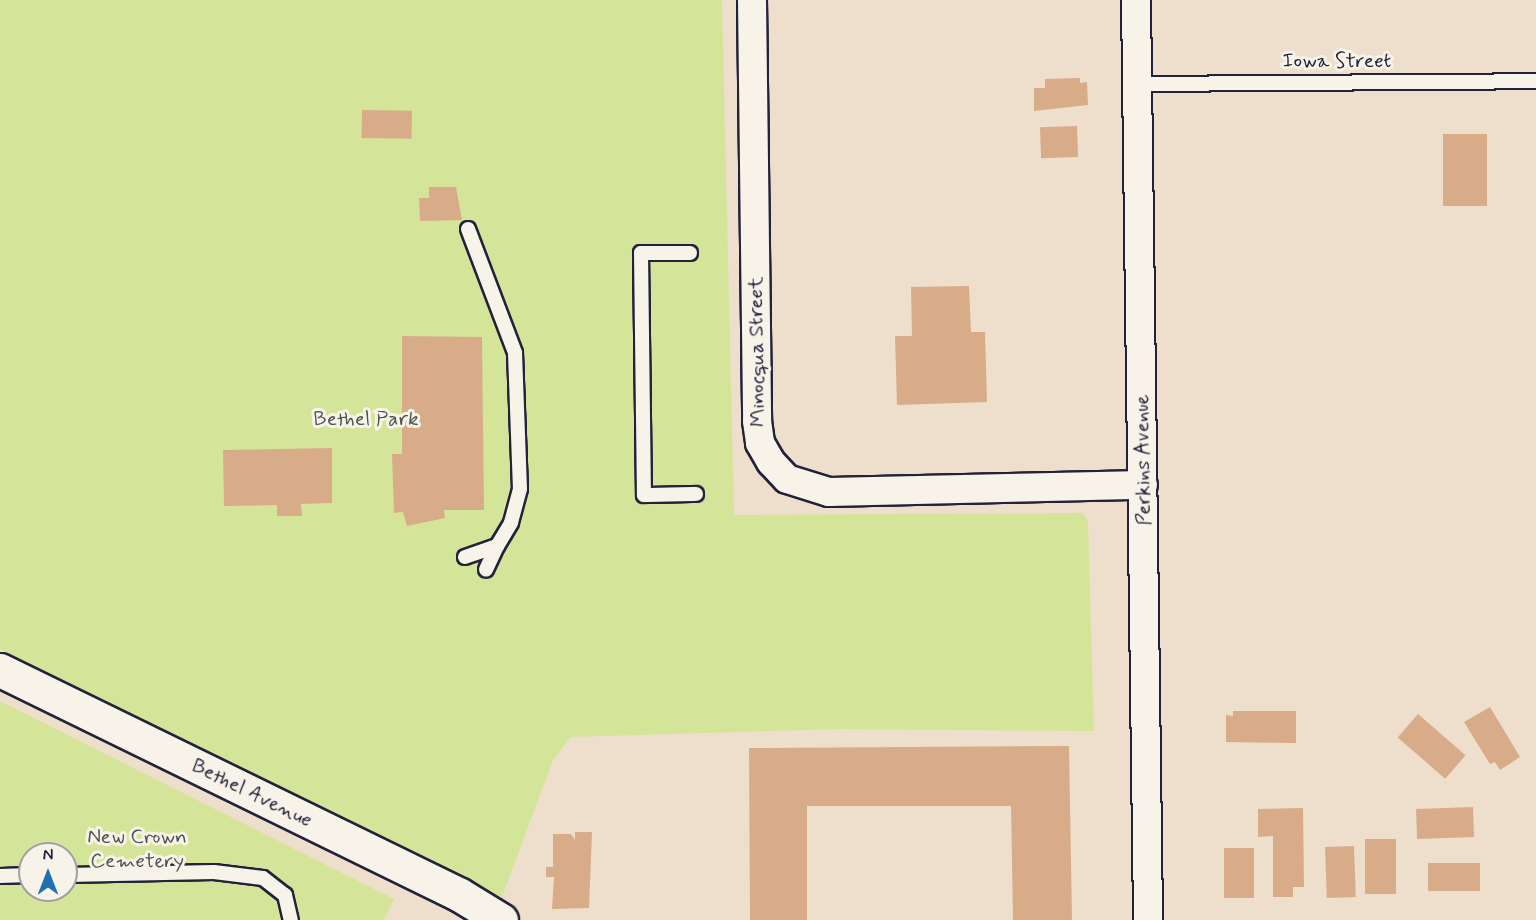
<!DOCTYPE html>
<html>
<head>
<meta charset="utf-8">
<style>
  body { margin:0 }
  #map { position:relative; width:1536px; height:920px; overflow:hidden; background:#eedecc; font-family:Mynerve,sans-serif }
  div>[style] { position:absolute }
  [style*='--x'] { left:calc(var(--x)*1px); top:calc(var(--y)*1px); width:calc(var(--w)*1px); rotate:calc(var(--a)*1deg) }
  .green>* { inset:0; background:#d4e599 }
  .building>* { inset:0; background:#d8ac89; transform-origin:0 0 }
  .roads { filter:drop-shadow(2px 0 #22223b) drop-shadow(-2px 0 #22223b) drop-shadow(0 2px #22223b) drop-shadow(0 -2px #22223b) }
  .service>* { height:14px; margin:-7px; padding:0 7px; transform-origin:7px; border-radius:7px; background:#f7f3e8 }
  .minor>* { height:28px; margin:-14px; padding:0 14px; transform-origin:14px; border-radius:14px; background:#f7f3e8 }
  .tertiary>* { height:33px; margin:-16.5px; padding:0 16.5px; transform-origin:16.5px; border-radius:16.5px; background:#f7f3e8 }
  span { translate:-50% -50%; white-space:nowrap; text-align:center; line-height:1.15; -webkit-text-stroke:6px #f7f3e8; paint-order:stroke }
  .street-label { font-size:21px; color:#22223b }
  .park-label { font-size:21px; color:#4e5352 }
  .north { position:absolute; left:18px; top:842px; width:60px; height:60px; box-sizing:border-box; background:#f7f3e8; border:2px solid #a29fa3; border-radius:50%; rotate:0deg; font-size:16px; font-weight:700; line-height:24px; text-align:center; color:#22223b }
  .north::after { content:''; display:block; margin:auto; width:21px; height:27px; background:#1f6fb2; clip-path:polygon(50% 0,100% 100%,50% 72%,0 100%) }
</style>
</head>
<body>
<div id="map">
  <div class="green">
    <i style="clip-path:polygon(0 0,722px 0,734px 515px,1083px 513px,1088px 522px,1094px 731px,839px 729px,571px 737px,553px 760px,502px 897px,0 649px)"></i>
    <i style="clip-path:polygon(evenodd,0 701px,394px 899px,384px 920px,0 920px,0 701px,30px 854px,66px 854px,66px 890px,30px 890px,30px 854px)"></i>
  </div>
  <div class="building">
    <i style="clip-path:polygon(1080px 78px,1080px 83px,1087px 82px,1088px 105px,1034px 111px,1034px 88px,1045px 88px,1045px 79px)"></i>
    <i style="left:362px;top:110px;width:50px;height:28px;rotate:1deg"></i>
    <i style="left:1077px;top:126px;width:31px;height:37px;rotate:88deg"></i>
    <i style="left:1443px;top:134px;width:44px;height:72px"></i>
    <i style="clip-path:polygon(429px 187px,456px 187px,462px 220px,420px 221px,419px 198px,429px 198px)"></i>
    <i style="clip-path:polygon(969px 286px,971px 332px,985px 332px,987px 402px,897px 405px,895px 336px,912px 336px,911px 287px)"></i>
    <i style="clip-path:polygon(402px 336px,482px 337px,484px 510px,444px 510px,445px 518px,407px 526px,403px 512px,394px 513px,392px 454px,402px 454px)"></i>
    <i style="clip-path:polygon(332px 448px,332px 503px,301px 504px,302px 516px,277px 516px,277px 505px,224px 506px,223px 450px)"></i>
    <i style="clip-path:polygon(1490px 707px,1520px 757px,1500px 770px,1495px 762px,1490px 764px,1464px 722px)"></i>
    <i style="clip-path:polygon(1233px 711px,1296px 711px,1296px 743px,1226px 742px,1226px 715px,1233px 716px)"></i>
    <i style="left:1418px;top:714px;width:63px;height:31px;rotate:41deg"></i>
    <i style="clip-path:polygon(1069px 746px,1072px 920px,1013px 920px,1011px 806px,807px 806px,807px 920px,750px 920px,749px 748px)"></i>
    <i style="left:1473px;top:807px;width:30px;height:57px;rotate:88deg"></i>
    <i style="clip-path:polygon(1303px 808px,1304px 887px,1293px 887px,1293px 897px,1273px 897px,1273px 836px,1258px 837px,1258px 809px)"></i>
    <i style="clip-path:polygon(575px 832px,592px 832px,589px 908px,552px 909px,554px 877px,546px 877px,546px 867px,553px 867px,553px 834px,571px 834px,575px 840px)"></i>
    <i style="left:1365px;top:839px;width:31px;height:55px"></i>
    <i style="left:1354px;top:846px;width:51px;height:29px;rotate:88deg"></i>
    <i style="left:1224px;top:848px;width:30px;height:50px"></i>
    <i style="left:1428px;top:863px;width:52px;height:28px"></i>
  </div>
  <div class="roads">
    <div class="service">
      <i style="--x:1138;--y:84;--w:398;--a:-0.4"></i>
      <i style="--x:468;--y:229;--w:133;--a:69.2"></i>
      <i style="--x:515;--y:353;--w:136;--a:87.9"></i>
      <i style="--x:520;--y:489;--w:35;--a:105"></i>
      <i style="--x:511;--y:523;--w:27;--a:121"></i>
      <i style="--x:690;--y:253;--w:49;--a:180"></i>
      <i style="--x:641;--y:253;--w:242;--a:89.3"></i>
      <i style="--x:644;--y:495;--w:52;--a:-1.1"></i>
      <i style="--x:465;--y:557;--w:34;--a:-19"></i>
      <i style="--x:497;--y:546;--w:26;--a:115"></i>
      <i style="--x:66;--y:875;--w:148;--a:-1.2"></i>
      <i style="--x:214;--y:872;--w:49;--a:7"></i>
      <i style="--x:263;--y:878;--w:28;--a:38"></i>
      <i style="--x:285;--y:895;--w:26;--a:77"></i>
      <i style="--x:0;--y:876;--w:30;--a:-2"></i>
    </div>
    <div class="minor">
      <i style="--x:752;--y:0;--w:421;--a:89.3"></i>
      <i style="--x:757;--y:421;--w:22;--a:82"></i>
      <i style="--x:760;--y:443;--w:22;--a:60"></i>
      <i style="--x:771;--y:462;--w:23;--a:47"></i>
      <i style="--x:787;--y:479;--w:44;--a:17.2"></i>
      <i style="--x:829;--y:492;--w:314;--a:-1.3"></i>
      <i style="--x:1136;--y:0;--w:920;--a:89.25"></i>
    </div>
    <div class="tertiary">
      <i style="--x:0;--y:670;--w:512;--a:26.06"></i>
      <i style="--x:460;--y:895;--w:48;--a:31.4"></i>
    </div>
  </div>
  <div class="street-label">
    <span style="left:1337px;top:61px">Iowa Street</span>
    <span style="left:757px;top:352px;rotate:-91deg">Minocqua Street</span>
    <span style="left:1143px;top:460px;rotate:-91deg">Perkins Avenue</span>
    <span style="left:252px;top:793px;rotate:26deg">Bethel Avenue</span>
  </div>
  <div class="park-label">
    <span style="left:366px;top:419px">Bethel Park</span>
    <span style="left:137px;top:849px">New Crown<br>Cemetery</span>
  </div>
  <div class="north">N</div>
</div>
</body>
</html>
